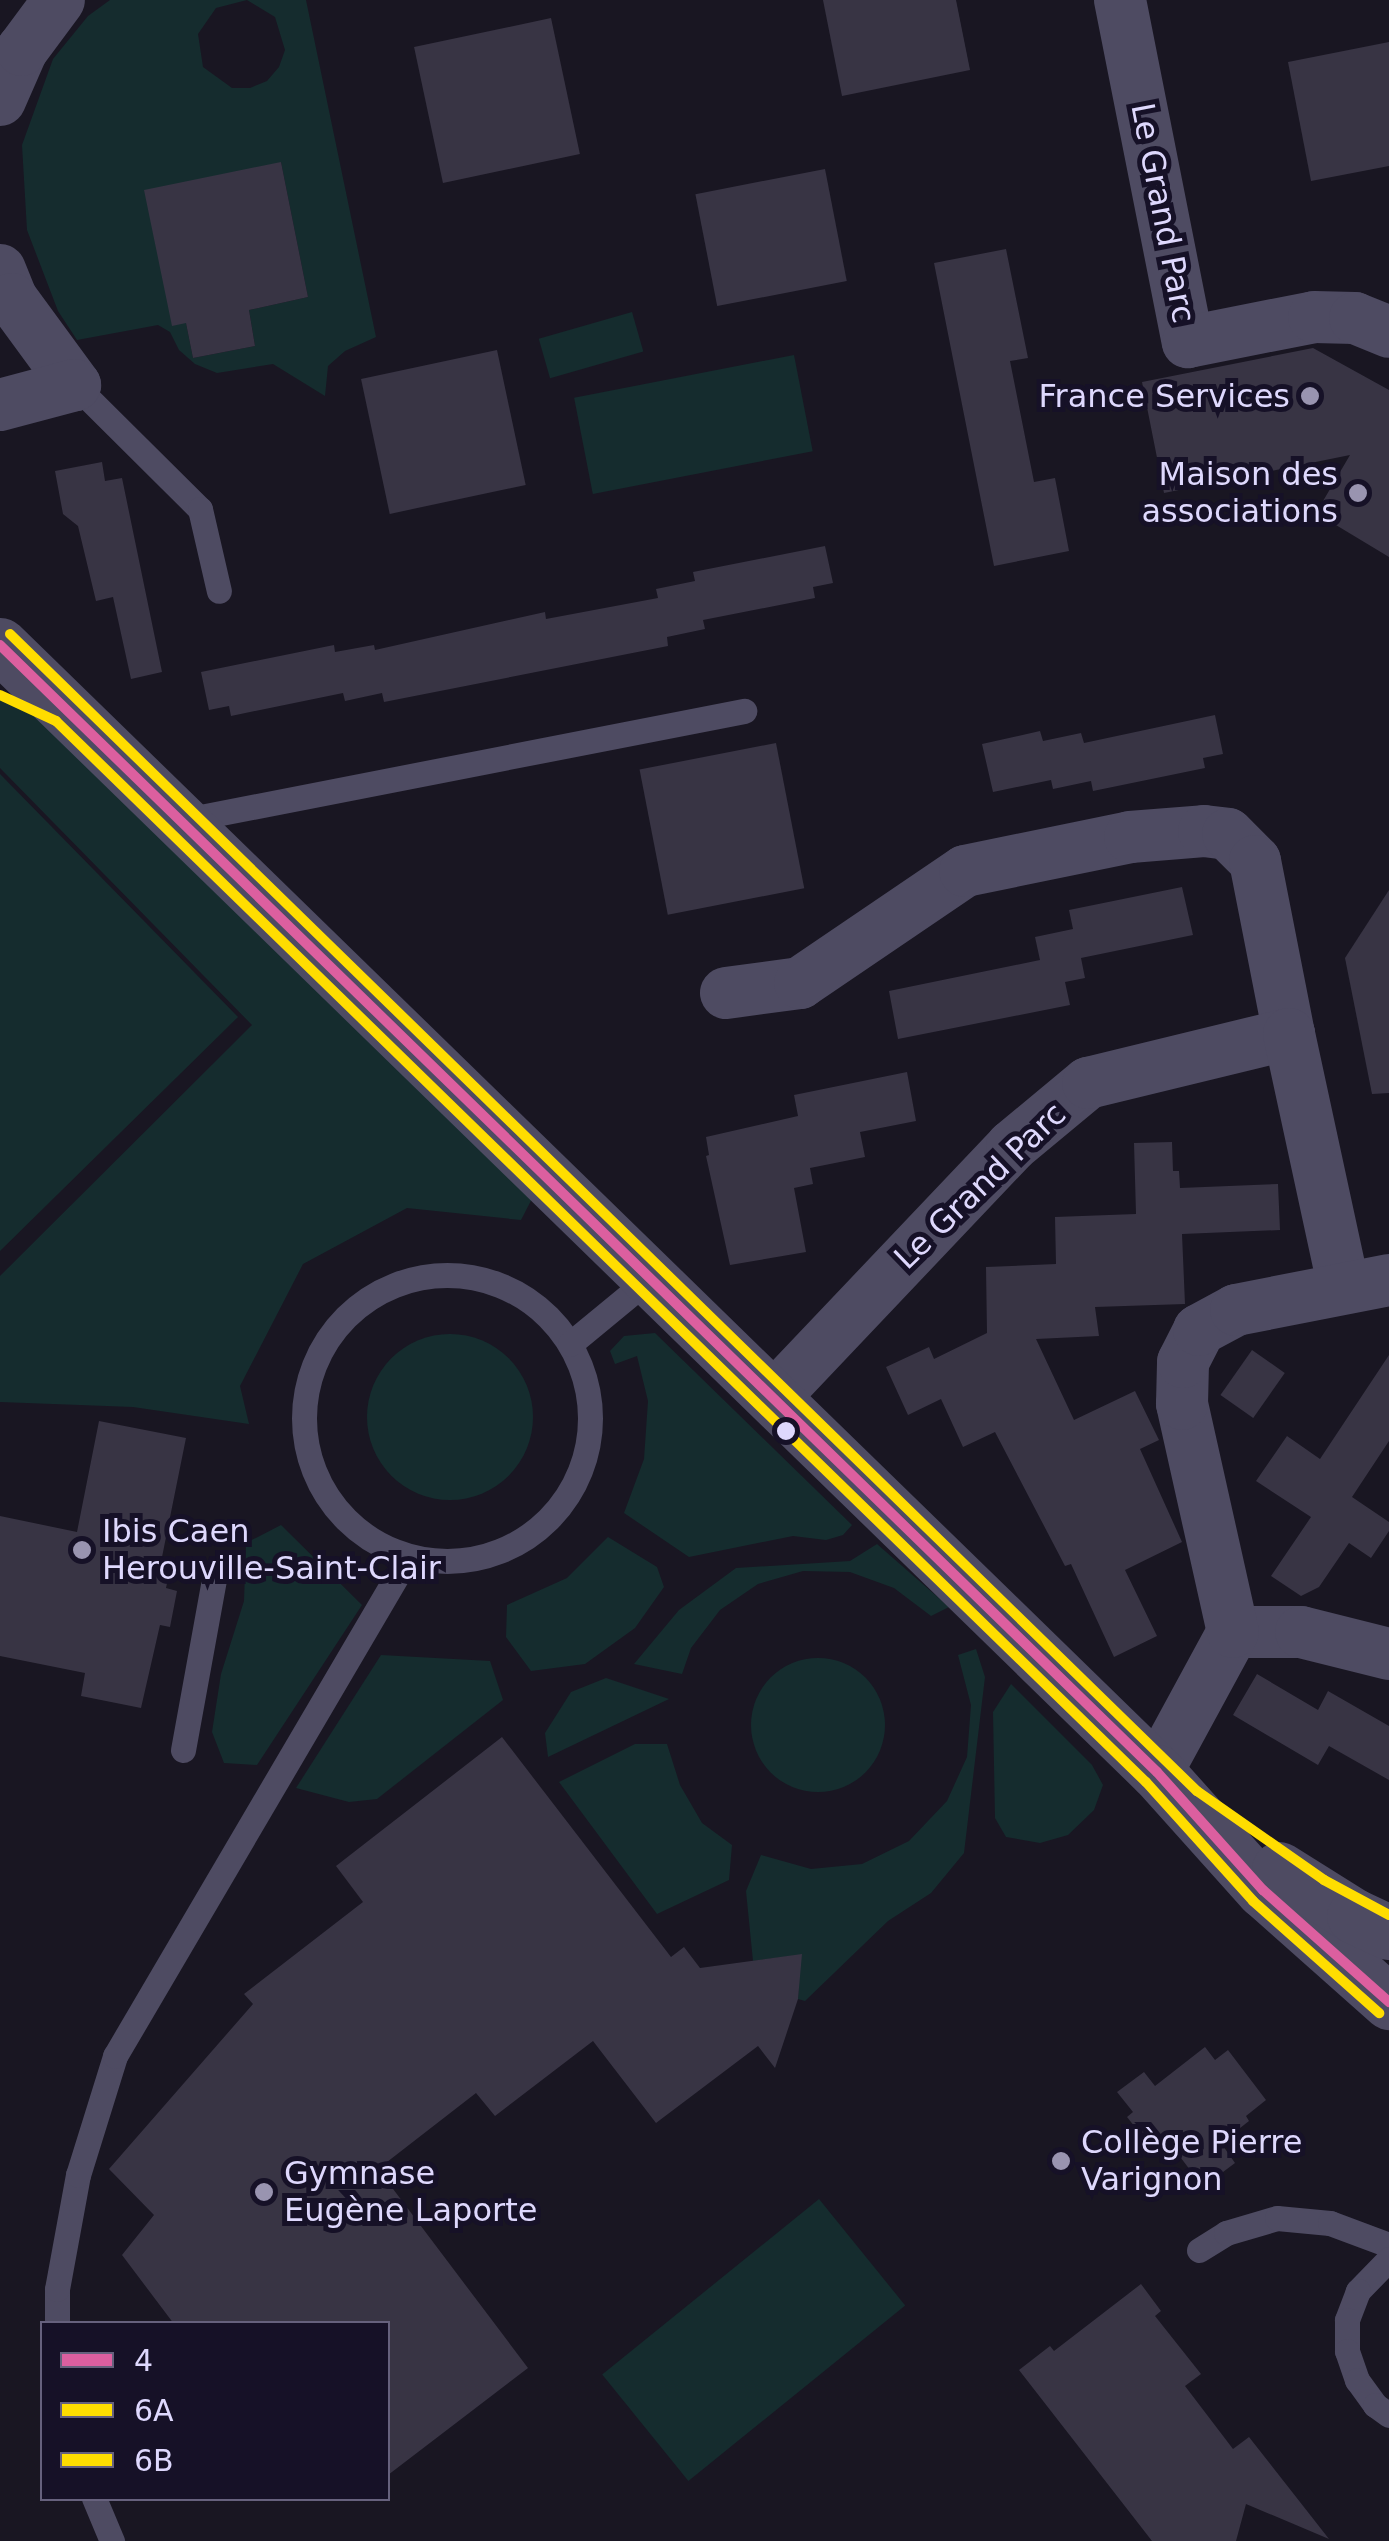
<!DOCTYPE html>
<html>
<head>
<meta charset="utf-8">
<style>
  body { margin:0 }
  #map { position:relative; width:1389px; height:2541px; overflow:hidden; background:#191622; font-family:"DejaVu Sans",sans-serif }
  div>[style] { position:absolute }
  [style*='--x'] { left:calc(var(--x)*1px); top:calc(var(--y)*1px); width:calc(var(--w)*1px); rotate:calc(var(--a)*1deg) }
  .green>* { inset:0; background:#152c2e; transform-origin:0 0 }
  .round { border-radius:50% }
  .building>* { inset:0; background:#383444; transform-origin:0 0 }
  .service>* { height:25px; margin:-12.5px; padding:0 12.5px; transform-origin:12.5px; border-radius:12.5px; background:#4e4b62 }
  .service>.ring { margin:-12.5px; padding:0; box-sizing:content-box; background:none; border:25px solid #4e4b62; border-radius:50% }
  .minor>* { height:52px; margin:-26px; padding:0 26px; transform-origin:26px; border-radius:26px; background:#4e4b62 }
  .tertiary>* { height:55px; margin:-27.5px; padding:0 27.5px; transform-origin:27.5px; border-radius:27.5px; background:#4e4b62 }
  .bus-1>* { height:10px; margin:-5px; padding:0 5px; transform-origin:5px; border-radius:5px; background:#dc5f9f }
  .bus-2>* { height:10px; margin:-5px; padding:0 5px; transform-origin:5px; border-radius:5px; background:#fd0 }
  .bus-3>* { height:10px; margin:-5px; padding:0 5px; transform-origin:5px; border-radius:5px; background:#fd0 }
  .dots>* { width:28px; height:28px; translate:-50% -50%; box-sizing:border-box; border:5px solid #161127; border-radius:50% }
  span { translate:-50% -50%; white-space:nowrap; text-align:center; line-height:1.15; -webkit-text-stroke:10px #161127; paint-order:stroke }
  .street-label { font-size:32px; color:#ded8fd }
  .poi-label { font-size:32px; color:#ded8fd }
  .right { translate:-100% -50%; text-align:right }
  .left { translate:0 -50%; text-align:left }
  .legend { position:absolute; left:40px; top:2321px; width:350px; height:180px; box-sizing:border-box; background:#161127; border:2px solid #66617d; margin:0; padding:12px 18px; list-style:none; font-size:30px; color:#ded8fd }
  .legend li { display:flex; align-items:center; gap:20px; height:50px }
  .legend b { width:50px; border:2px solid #66617d }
</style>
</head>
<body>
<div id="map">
  <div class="green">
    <i style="clip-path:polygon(evenodd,110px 0,306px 0,376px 337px,345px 351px,328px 366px,325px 396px,273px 364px,217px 373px,195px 364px,179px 350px,170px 332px,158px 325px,77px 340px,58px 311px,27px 230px,22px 145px,53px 59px,88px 16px,110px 0,247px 0,275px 17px,285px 50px,279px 67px,267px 81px,250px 88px,232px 88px,203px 67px,198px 34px,216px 8px,247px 0,110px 0,281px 162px,308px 297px,249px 310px,255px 346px,193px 358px,186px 323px,281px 162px)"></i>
    <i style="left:632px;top:312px;width:41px;height:97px;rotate:74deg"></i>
    <i style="left:794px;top:355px;width:98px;height:224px;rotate:79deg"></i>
    <i style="clip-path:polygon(0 698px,21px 706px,93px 752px,537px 1189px,521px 1220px,407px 1208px,303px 1264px,240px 1386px,249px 1424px,133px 1407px,0 1402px,0 1276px,252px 1025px,0 768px)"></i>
    <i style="clip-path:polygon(0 774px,238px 1017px,0 1251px)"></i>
    <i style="clip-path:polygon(655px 1333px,852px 1525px,843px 1535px,826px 1540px,793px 1536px,689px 1557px,624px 1513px,644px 1459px,648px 1401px,637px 1356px,615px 1364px,610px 1351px,624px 1336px)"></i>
    <i class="round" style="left:367px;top:1334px;width:166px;height:166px"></i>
    <i style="clip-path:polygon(281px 1525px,362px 1605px,257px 1765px,224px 1763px,212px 1732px,221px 1674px,244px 1601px,246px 1543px)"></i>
    <i style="clip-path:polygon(608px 1537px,657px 1567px,664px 1587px,635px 1628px,585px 1664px,531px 1671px,506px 1637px,507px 1605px,567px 1578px)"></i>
    <i style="clip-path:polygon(877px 1544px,949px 1607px,931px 1616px,894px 1588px,850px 1572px,803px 1571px,758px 1584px,720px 1610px,691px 1648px,682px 1674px,634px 1664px,679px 1610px,736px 1568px,850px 1561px)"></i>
    <i style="clip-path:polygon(976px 1649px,985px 1677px,964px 1853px,931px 1893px,888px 1921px,805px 2001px,798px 1999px,800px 1955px,753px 1961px,746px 1891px,761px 1855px,811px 1869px,862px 1864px,909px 1841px,947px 1801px,967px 1757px,971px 1705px,958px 1655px)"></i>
    <i style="clip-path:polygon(381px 1655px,490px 1661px,503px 1700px,377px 1799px,349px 1802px,296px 1788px)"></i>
    <i class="round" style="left:751px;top:1658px;width:134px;height:134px"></i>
    <i style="clip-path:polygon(606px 1678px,669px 1699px,548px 1757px,545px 1733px,571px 1692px)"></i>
    <i style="clip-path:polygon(1011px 1684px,1092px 1765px,1103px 1785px,1094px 1810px,1068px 1835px,1040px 1843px,1006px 1837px,995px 1818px,993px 1712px)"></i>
    <i style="clip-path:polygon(635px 1744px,667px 1744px,680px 1785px,702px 1823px,732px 1845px,729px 1880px,657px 1914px,559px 1782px)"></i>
    <i style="left:819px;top:2199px;width:137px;height:279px;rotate:51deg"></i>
  </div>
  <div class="building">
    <i style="clip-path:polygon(823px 0,956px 0,970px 70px,842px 96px)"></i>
    <i style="left:551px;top:18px;width:139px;height:140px;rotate:78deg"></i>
    <i style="clip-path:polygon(1389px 42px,1389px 166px,1311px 181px,1288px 62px)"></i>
    <i style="clip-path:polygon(281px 162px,308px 297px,249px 310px,255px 346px,193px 358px,186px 323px,172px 326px,144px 190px)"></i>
    <i style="left:825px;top:169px;width:114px;height:132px;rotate:79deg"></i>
    <i style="clip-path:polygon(1006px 249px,1028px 358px,1010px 361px,1034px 482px,1055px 478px,1069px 551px,994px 566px,934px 263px)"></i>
    <i style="clip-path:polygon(1313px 348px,1389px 390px,1389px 557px,1316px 513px,1350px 455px,1164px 493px,1142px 382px)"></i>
    <i style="left:497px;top:350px;width:138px;height:139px;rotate:78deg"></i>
    <i style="clip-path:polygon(102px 462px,105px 481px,122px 478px,162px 672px,131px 679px,113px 597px,96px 601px,78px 526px,63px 514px,55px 471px)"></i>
    <i style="clip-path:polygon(825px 546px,833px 583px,813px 587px,815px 598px,703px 620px,705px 629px,667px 637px,668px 646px,384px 702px,382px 693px,345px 701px,343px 693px,231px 716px,229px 706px,209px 710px,201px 672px,334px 645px,335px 652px,374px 645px,375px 650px,545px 612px,546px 619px,658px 598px,656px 589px,695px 581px,693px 572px)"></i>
    <i style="clip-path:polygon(1215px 715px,1223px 754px,1203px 758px,1205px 768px,1093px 791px,1091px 781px,1053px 789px,1051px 780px,993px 792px,982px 744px,1040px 731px,1043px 741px,1081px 733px,1084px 743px)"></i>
    <i style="left:776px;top:743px;width:148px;height:139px;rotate:79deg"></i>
    <i style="clip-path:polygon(1182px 887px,1193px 935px,1081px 958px,1085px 978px,1065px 982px,1070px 1005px,898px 1039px,889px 991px,1040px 960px,1035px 937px,1073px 929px,1069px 910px)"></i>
    <i style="clip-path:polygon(1389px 890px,1389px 1093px,1372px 1094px,1345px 958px)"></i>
    <i style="clip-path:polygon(907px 1072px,916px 1121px,860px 1132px,865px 1157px,810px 1168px,813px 1184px,794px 1188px,806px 1252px,730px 1265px,706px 1156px,709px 1155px,706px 1137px,798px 1116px,794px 1095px)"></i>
    <i style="clip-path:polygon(1172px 1142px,1173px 1171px,1179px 1171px,1180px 1188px,1278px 1184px,1280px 1230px,1182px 1234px,1185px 1304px,1095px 1307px,1099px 1336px,1036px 1339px,1074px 1420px,1135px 1391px,1159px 1440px,1140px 1449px,1182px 1542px,1125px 1570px,1157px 1636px,1114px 1657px,1071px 1564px,1065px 1566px,995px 1432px,963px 1447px,941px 1399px,908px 1415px,886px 1367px,929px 1347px,934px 1359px,987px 1333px,986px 1267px,1056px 1264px,1055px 1217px,1136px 1214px,1134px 1143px)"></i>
    <i style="left:1252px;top:1350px;width:40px;height:55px;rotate:35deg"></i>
    <i style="clip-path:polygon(1389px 1355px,1389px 1441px,1352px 1497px,1389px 1522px,1389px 1531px,1371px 1558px,1349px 1543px,1319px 1587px,1301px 1596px,1271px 1576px,1311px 1517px,1256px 1481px,1287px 1436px,1320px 1459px)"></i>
    <i style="clip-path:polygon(99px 1421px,186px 1438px,160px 1567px,170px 1569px,166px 1588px,177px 1591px,170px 1627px,160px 1625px,141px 1708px,81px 1696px,85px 1673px,0 1656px,0 1516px,77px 1532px)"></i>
    <i style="clip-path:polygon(1257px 1674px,1318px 1710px,1328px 1691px,1389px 1726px,1389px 1780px,1329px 1746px,1318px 1765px,1233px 1715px)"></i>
    <i style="clip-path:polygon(502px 1737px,671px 1957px,684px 1947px,700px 1968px,802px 1954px,798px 1999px,775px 2068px,758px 2046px,656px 2123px,593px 2041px,495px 2116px,476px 2093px,378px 2169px,528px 2368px,388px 2475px,388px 2324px,174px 2324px,122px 2255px,154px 2215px,109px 2169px,253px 2004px,244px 1994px,363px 1902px,336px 1866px)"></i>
    <i style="clip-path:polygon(1205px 2047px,1215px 2060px,1228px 2050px,1266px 2100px,1246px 2116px,1249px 2121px,1221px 2143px,1235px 2163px,1203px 2187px,1165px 2137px,1151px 2147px,1127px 2117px,1133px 2112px,1117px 2092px,1144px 2072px,1155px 2086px)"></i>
    <i style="clip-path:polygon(1141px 2284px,1161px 2311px,1155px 2316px,1201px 2374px,1185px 2386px,1233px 2449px,1249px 2437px,1329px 2539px,1246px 2504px,1236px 2541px,1152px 2541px,1019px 2370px,1050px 2346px,1054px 2351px)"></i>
  </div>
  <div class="service">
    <i style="--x:75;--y:385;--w:176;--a:44.8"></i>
    <i style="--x:200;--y:509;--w:84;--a:77"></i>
    <i style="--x:180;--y:821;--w:575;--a:-11.04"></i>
    <i class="ring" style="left:304px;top:1275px;width:261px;height:261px"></i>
    <i style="--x:570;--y:1344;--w:104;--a:-39.5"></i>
    <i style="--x:183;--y:1750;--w:174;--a:-79.7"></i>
    <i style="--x:1199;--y:2250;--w:32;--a:-32"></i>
    <i style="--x:1226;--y:2233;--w:53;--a:-16.4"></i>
    <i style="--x:1277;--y:2218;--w:53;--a:5.4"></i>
    <i style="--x:1330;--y:2223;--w:63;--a:20.4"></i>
    <i style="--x:1389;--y:2259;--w:45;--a:134.1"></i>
    <i style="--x:1358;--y:2291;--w:31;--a:111"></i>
    <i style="--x:1347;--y:2320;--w:31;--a:90"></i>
    <i style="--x:1347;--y:2351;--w:31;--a:71"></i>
    <i style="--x:1357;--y:2380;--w:31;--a:54"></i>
    <i style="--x:1375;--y:2405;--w:17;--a:36"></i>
    <i style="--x:57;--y:2324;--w:35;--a:-90"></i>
    <i style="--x:57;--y:2289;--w:116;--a:-79.6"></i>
    <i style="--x:78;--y:2175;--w:125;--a:-72.7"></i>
    <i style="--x:115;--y:2056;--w:579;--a:-59.58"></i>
    <i style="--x:94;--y:2498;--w:47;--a:67.3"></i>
  </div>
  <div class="minor">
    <i style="--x:1120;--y:0;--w:349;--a:78.8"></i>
    <i style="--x:1188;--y:342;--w:128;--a:-11.2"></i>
    <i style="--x:1314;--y:317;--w:41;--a:1.4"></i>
    <i style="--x:1355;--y:318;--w:37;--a:22"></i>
    <i style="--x:0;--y:100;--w:55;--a:-66.3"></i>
    <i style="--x:22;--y:50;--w:62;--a:-53.5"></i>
    <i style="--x:0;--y:270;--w:31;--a:68"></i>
    <i style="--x:12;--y:299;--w:107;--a:53.8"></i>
    <i style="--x:75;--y:385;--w:78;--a:165.1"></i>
    <i style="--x:726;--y:993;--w:75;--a:-7.7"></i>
    <i style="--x:800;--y:983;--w:199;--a:-34.2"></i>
    <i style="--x:965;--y:871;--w:168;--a:-11.6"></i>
    <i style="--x:1130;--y:837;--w:74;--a:-4.6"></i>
    <i style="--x:1204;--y:831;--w:24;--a:7"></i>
    <i style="--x:1228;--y:834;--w:38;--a:45"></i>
    <i style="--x:1255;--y:861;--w:176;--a:78.9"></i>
    <i style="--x:773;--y:1398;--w:347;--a:-46.5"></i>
    <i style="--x:1012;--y:1146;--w:99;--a:-39.7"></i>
    <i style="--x:1088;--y:1083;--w:207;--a:-13.7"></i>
    <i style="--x:1289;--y:1034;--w:260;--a:77.8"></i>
    <i style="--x:1233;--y:1632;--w:68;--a:0"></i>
    <i style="--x:1301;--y:1632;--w:91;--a:14"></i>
    <i style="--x:1157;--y:1772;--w:159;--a:-61.5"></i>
    <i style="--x:1233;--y:1632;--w:234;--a:-102.6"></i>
    <i style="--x:1182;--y:1404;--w:42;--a:-88.6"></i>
    <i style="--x:1183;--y:1362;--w:36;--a:-63"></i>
    <i style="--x:1199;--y:1330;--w:42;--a:-28.4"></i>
    <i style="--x:1236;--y:1310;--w:156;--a:-11.1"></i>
  </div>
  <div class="tertiary">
    <i style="--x:0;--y:645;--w:1615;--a:44.25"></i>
    <i style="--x:1157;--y:1772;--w:159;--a:48.1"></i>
    <i style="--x:1263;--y:1890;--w:169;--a:41.6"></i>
    <i style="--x:1279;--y:1869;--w:89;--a:32.1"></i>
    <i style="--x:1354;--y:1916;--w:38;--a:25"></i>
  </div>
  <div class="bus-1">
    <i style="--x:0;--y:645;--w:1615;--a:44.25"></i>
    <i style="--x:1157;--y:1772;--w:159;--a:48.1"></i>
    <i style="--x:1263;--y:1890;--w:169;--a:41.6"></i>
  </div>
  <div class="bus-2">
    <i style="--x:0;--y:695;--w:62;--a:24.9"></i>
    <i style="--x:56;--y:721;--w:1521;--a:44.23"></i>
    <i style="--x:1146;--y:1782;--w:160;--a:48"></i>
    <i style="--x:1253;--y:1901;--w:169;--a:41.6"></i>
  </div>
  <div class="bus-3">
    <i style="--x:10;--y:634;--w:1658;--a:44.27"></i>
    <i style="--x:1197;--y:1791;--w:155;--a:35"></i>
    <i style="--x:1324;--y:1880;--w:74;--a:28.3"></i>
  </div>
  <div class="dots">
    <i style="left:1310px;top:396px;background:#9994b0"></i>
    <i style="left:1358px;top:493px;background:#9994b0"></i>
    <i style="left:786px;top:1431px;background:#ded8fd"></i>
    <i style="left:82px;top:1550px;background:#9994b0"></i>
    <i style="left:1061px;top:2161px;background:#9994b0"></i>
    <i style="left:264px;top:2192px;background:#9994b0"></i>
  </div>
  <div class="street-label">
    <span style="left:1163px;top:213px;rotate:79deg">Le Grand Parc</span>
    <span style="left:980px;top:1186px;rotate:-44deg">Le Grand Parc</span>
  </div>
  <div class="poi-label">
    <span class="right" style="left:1290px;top:396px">France Services</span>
    <span class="right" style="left:1338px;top:493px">Maison des<br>associations</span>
    <span class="left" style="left:102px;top:1550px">Ibis Caen<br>Herouville-Saint-Clair</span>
    <span class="left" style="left:1081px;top:2161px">Collège Pierre<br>Varignon</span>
    <span class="left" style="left:284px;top:2192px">Gymnase<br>Eugène Laporte</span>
  </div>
  <ul class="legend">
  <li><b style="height:12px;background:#dc5f9f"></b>4</li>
  <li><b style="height:12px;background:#fd0"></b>6A</li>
  <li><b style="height:12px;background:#fd0"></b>6B</li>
  </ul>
</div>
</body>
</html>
